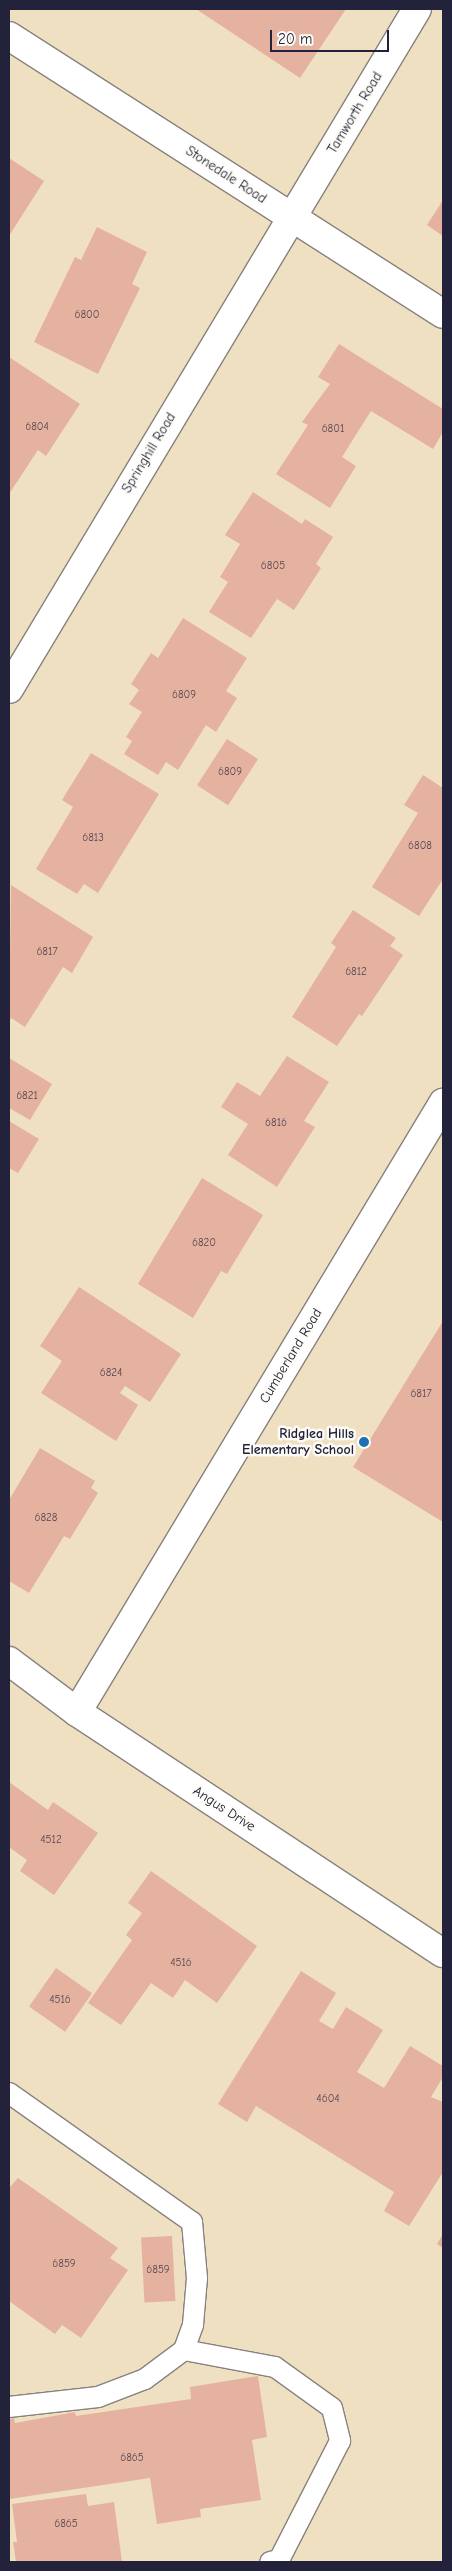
<!DOCTYPE html>
<html>
<head>
<meta charset="utf-8">
<style>
  body { margin:0 }
  #map { position:relative; width:452px; height:2571px; overflow:hidden; background:#efe0c1; font-family:"Comic Neue",sans-serif }
  div>[style] { position:absolute }
  [style*='--x'] { left:calc(var(--x)*1px); top:calc(var(--y)*1px); width:calc(var(--w)*1px); rotate:calc(var(--a)*1deg) }
  .building>* { inset:0; background:#e5b29f; transform-origin:0 0 }
  .roads { filter:drop-shadow(1px 0 #88817e) drop-shadow(-1px 0 #88817e) drop-shadow(0 1px #88817e) drop-shadow(0 -1px #88817e) }
  .lane>* { height:20px; margin:-10px; padding:0 10px; transform-origin:10px; border-radius:10px; background:#fff }
  .street>* { height:28px; margin:-14px; padding:0 14px; transform-origin:14px; border-radius:14px; background:#fff }
  .dots>* { width:14px; height:14px; translate:-50% -50%; box-sizing:border-box; border:2px solid #fdfcf7; border-radius:50% }
  span { translate:-50% -50%; white-space:nowrap; text-align:center; line-height:1.15; -webkit-text-stroke:5px #fdfcf7; paint-order:stroke }
  .number-label { font-size:11px; color:#534654 }
  .number-label span { -webkit-text-stroke-width:0 }
  .street-label { font-size:14px; color:#22223b }
  .poi-label { font-size:14px; color:#22223b; font-weight:700 }
  .right { translate:-100% -50%; text-align:right }
  .frame { position:absolute; inset:0; border:10px solid #22223b; pointer-events:none }
  .scale { position:absolute; left:270px; top:30px; width:119px; height:22px; box-sizing:border-box; border:2px solid #22223b; border-top:0; padding-left:6px; font-size:15px; line-height:18px; white-space:nowrap; color:#22223b; -webkit-text-stroke:4px #fdfcf7; paint-order:stroke }
</style>
</head>
<body>
<div id="map">
  <div class="building">
    <i style="clip-path:polygon(196px 9px,346px 9px,300px 78px)"></i>
    <i style="clip-path:polygon(9px 158px,44px 181px,9px 236px)"></i>
    <i style="clip-path:polygon(443px 200px,443px 236px,427px 225px)"></i>
    <i style="clip-path:polygon(97px 227px,147px 252px,132px 284px,140px 288px,98px 374px,34px 342px,75px 257px,81px 260px)"></i>
    <i style="clip-path:polygon(339px 344px,443px 409px,443px 432px,433px 449px,371px 411px,342px 457px,356px 466px,330px 508px,276px 474px,308px 425px,302px 422px,330px 384px,318px 377px)"></i>
    <i style="clip-path:polygon(9px 357px,80px 404px,46px 456px,38px 450px,9px 494px)"></i>
    <i style="clip-path:polygon(253px 492px,302px 524px,305px 519px,333px 537px,316px 564px,321px 568px,294px 610px,277px 599px,251px 638px,209px 612px,228px 582px,220px 577px,240px 544px,225px 535px)"></i>
    <i style="clip-path:polygon(183px 618px,247px 658px,226px 691px,237px 698px,216px 732px,206px 725px,178px 770px,166px 762px,158px 775px,124px 754px,132px 741px,126px 737px,142px 712px,129px 704px,139px 690px,131px 684px,151px 653px,158px 658px)"></i>
    <i style="left:227px;top:739px;width:37px;height:55px;rotate:33deg"></i>
    <i style="clip-path:polygon(91px 753px,159px 794px,98px 893px,84px 884px,77px 894px,36px 869px,73px 807px,62px 800px)"></i>
    <i style="clip-path:polygon(423px 775px,443px 788px,443px 879px,419px 916px,372px 887px,418px 813px,404px 805px)"></i>
    <i style="clip-path:polygon(11px 885px,93px 937px,72px 973px,63px 967px,25px 1027px,11px 1018px,9px 1022px)"></i>
    <i style="clip-path:polygon(353px 910px,396px 938px,390px 946px,403px 955px,362px 1016px,359px 1014px,337px 1046px,292px 1017px,336px 947px,331px 943px)"></i>
    <i style="clip-path:polygon(287px 1056px,329px 1082px,304px 1121px,315px 1127px,277px 1187px,228px 1155px,248px 1124px,221px 1107px,237px 1082px,260px 1096px)"></i>
    <i style="clip-path:polygon(9px 1058px,52px 1084px,30px 1120px,9px 1108px)"></i>
    <i style="clip-path:polygon(9px 1121px,39px 1139px,18px 1173px,9px 1168px)"></i>
    <i style="clip-path:polygon(202px 1178px,263px 1215px,227px 1274px,221px 1271px,193px 1318px,138px 1284px)"></i>
    <i style="clip-path:polygon(79px 1287px,181px 1354px,150px 1402px,125px 1386px,120px 1393px,138px 1405px,116px 1441px,41px 1393px,62px 1361px,40px 1346px)"></i>
    <i style="clip-path:polygon(443px 1321px,443px 1522px,353px 1467px)"></i>
    <i style="clip-path:polygon(40px 1448px,95px 1481px,91px 1488px,98px 1493px,70px 1539px,64px 1536px,29px 1593px,9px 1581px,9px 1500px)"></i>
    <i style="clip-path:polygon(9px 1782px,48px 1810px,53px 1802px,98px 1833px,54px 1895px,20px 1871px,27px 1860px,9px 1847px)"></i>
    <i style="clip-path:polygon(151px 1871px,257px 1946px,217px 2003px,185px 1980px,173px 1998px,151px 1983px,121px 2025px,88px 2003px,132px 1940px,126px 1935px,142px 1913px,128px 1903px)"></i>
    <i style="left:56px;top:1968px;width:44px;height:47px;rotate:35deg"></i>
    <i style="clip-path:polygon(301px 1971px,336px 1993px,319px 2021px,333px 2029px,346px 2007px,383px 2030px,357px 2072px,384px 2088px,410px 2046px,443px 2066px,443px 2077px,431px 2097px,443px 2102px,443px 2172px,409px 2226px,384px 2211px,394px 2192px,256px 2106px,247px 2122px,218px 2104px)"></i>
    <i style="clip-path:polygon(18px 2178px,118px 2248px,110px 2258px,128px 2270px,81px 2338px,62px 2325px,55px 2334px,9px 2301px,9px 2188px)"></i>
    <i style="clip-path:polygon(443px 2234px,443px 2248px,437px 2244px)"></i>
    <i style="left:172px;top:2236px;width:65px;height:31px;rotate:87deg"></i>
    <i style="clip-path:polygon(258px 2376px,267px 2437px,252px 2440px,261px 2500px,200px 2509px,201px 2517px,157px 2524px,150px 2478px,9px 2499px,9px 2419px,14px 2418px,15px 2423px,75px 2412px,76px 2416px,191px 2399px,190px 2387px)"></i>
    <i style="clip-path:polygon(86px 2494px,88px 2506px,114px 2502px,122px 2562px,16px 2562px,13px 2542px,17px 2542px,12px 2504px)"></i>
  </div>
  <div class="roads">
    <div class="lane">
      <i style="--x:9;--y:2093;--w:224;--a:35.2"></i>
      <i style="--x:192;--y:2222;--w:56;--a:84.9"></i>
      <i style="--x:197;--y:2278;--w:47;--a:94.9"></i>
      <i style="--x:193;--y:2325;--w:27;--a:110"></i>
      <i style="--x:184;--y:2350;--w:49;--a:143.4"></i>
      <i style="--x:145;--y:2379;--w:50;--a:159"></i>
      <i style="--x:98;--y:2397;--w:90;--a:173.6"></i>
      <i style="--x:184;--y:2350;--w:93;--a:10.6"></i>
      <i style="--x:275;--y:2367;--w:70;--a:35.7"></i>
      <i style="--x:332;--y:2408;--w:34;--a:76"></i>
      <i style="--x:340;--y:2441;--w:134;--a:117.1"></i>
      <i style="--x:279;--y:2560;--w:9;--a:167"></i>
    </div>
    <div class="street">
      <i style="--x:9;--y:36;--w:515;--a:32.64"></i>
      <i style="--x:9;--y:689;--w:793;--a:-59.04"></i>
      <i style="--x:9;--y:1661;--w:85;--a:36.9"></i>
      <i style="--x:77;--y:1712;--w:438;--a:33.4"></i>
      <i style="--x:77;--y:1712;--w:711;--a:-58.99"></i>
    </div>
  </div>
  <div class="dots">
    <i style="left:364px;top:1442px;background:#1f6fb2"></i>
  </div>
  <div class="number-label">
    <span style="left:87px;top:315px">6800</span>
    <span style="left:37px;top:427px">6804</span>
    <span style="left:333px;top:429px">6801</span>
    <span style="left:273px;top:566px">6805</span>
    <span style="left:184px;top:695px">6809</span>
    <span style="left:230px;top:772px">6809</span>
    <span style="left:93px;top:838px">6813</span>
    <span style="left:420px;top:846px">6808</span>
    <span style="left:47px;top:952px">6817</span>
    <span style="left:356px;top:972px">6812</span>
    <span style="left:27px;top:1096px">6821</span>
    <span style="left:276px;top:1123px">6816</span>
    <span style="left:204px;top:1243px">6820</span>
    <span style="left:111px;top:1373px">6824</span>
    <span style="left:421px;top:1394px">6817</span>
    <span style="left:46px;top:1518px">6828</span>
    <span style="left:51px;top:1840px">4512</span>
    <span style="left:181px;top:1963px">4516</span>
    <span style="left:60px;top:2000px">4516</span>
    <span style="left:328px;top:2099px">4604</span>
    <span style="left:64px;top:2264px">6859</span>
    <span style="left:158px;top:2270px">6859</span>
    <span style="left:132px;top:2458px">6865</span>
    <span style="left:66px;top:2524px">6865</span>
  </div>
  <div class="street-label">
    <span style="left:355px;top:113px;rotate:-59deg">Tamworth Road</span>
    <span style="left:226px;top:175px;rotate:33deg">Stonedale Road</span>
    <span style="left:149px;top:453px;rotate:-59deg">Springhill Road</span>
    <span style="left:291px;top:1356px;rotate:-59deg">Cumberland Road</span>
    <span style="left:224px;top:1809px;rotate:33deg">Angus Drive</span>
  </div>
  <div class="poi-label">
    <span class="right" style="left:354px;top:1442px">Ridglea Hills<br>Elementary School</span>
  </div>
  <div class="frame"></div>
  <div class="scale">20 m</div>
</div>
</body>
</html>
